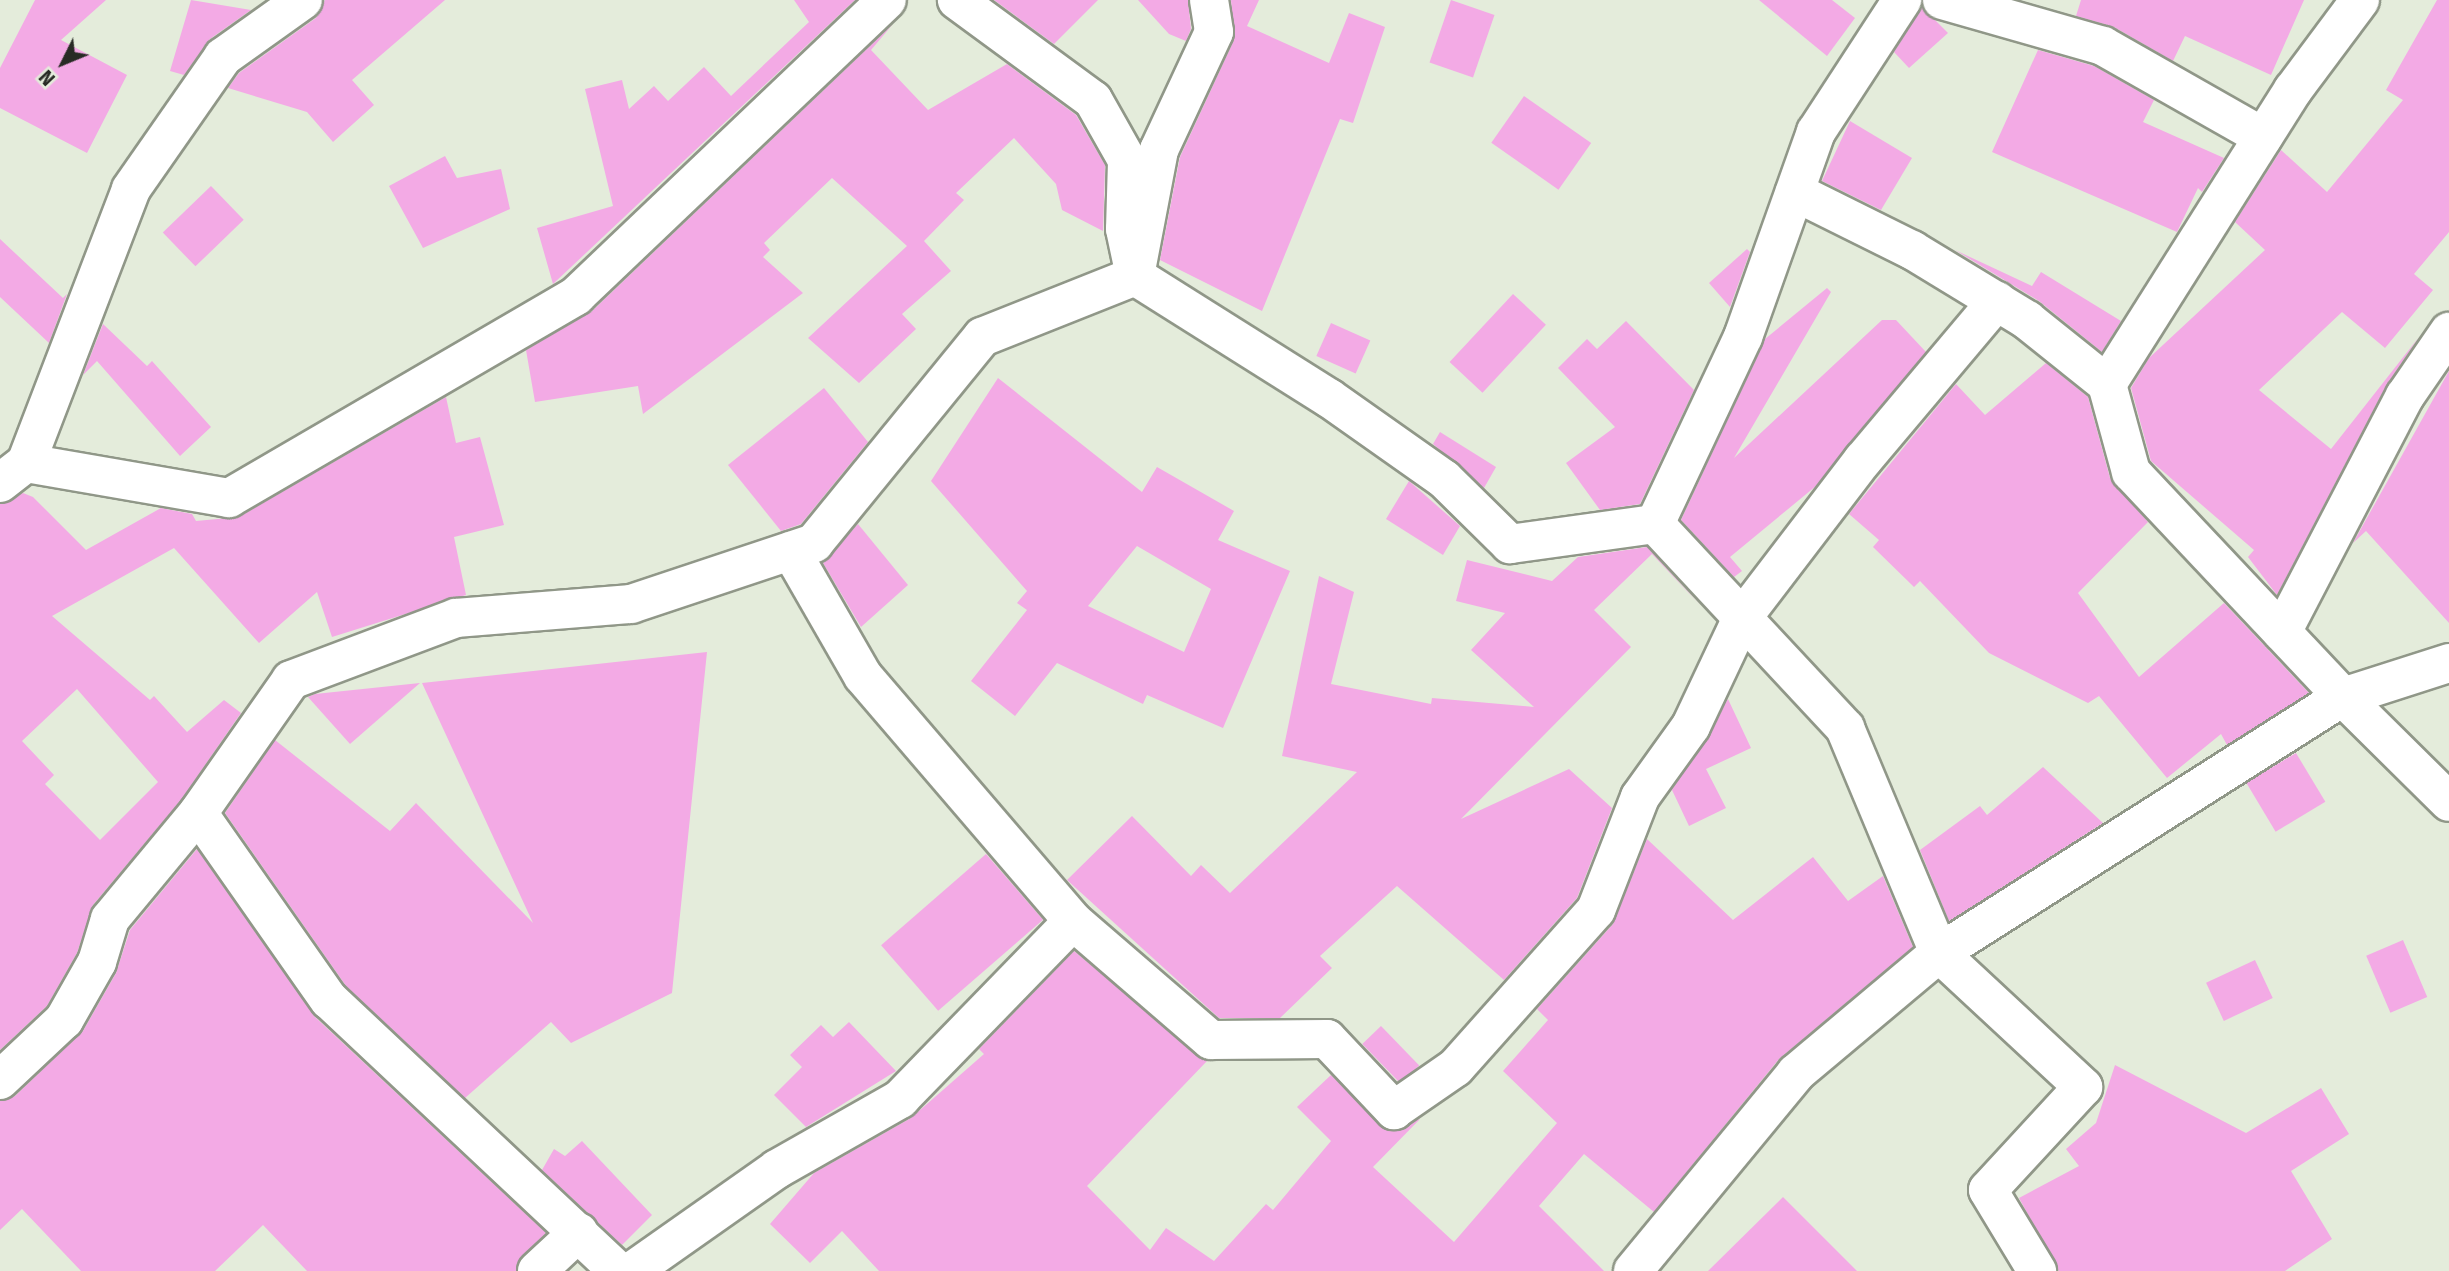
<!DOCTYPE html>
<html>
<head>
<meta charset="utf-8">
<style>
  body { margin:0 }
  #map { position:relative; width:2449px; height:1271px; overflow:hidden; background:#e4ecdb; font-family:"Fira Sans",sans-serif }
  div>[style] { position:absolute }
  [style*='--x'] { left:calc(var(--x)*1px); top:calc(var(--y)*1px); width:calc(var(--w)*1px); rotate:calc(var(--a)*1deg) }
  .building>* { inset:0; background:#f3aae5; transform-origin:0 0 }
  .roads { filter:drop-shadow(2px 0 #909788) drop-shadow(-2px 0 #909788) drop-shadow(0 2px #909788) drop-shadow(0 -2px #909788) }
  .minor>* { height:38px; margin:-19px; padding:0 19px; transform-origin:19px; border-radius:19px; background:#fff }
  span { translate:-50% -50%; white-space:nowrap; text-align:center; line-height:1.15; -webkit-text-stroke:5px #e4ecdb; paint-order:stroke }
  .north { position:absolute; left:28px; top:28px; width:70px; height:70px; -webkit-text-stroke:5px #e4ecdb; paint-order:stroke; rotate:227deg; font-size:19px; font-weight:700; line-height:28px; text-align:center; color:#282b25 }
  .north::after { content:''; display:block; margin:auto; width:24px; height:32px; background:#282b25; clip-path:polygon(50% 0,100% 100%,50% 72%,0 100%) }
</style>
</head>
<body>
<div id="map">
  <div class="building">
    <i style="clip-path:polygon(35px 0,106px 0,61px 40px,127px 75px,87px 153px,0 108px,0 68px)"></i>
    <i style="clip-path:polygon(191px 0,251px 10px,210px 39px,184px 75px,170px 71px)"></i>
    <i style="clip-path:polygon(325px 0,445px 0,352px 80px,374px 105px,333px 142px,307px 112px,228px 88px,239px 73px,316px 18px)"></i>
    <i style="clip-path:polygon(794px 0,855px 0,553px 284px,537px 228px,613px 206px,585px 89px,622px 80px,629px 109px,654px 86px,668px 101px,704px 67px,731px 96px,809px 22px)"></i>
    <i style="clip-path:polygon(994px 0,1098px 0,1054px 44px)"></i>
    <i style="clip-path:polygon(1138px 0,1188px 0,1191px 29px,1186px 41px,1169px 34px)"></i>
    <i style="clip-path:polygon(1231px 0,1259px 0,1247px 26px,1329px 63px,1349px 13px,1385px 27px,1353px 123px,1340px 119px,1262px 311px,1160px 260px,1180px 157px,1234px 40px)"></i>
    <i style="left:1451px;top:0;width:46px;height:66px;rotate:19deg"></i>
    <i style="clip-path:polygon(1759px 0,1832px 0,1855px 18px,1827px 56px)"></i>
    <i style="clip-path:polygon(2081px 0,2304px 0,2271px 75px,2185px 36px,2173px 61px,2114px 27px,2076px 16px)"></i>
    <i style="clip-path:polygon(2437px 0,2449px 0,2449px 232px,2414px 274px,2433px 290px,2385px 348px,2342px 312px,2259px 390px,2331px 449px,2419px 337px,2386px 386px,2277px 595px,2248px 557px,2254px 550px,2151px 461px,2131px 388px,2149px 358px,2265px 250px,2235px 222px,2281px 150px,2327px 192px,2403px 100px,2386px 90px)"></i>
    <i style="clip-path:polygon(1922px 7px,1948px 33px,1909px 68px,1894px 52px)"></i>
    <i style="clip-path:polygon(893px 24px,871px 50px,928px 110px,1007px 64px,1076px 115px,1105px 165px,1103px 231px,1062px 210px,1056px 184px,1014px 138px,956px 193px,964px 200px,924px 241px,951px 271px,902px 314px,916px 329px,859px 383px,808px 338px,907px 246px,832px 178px,764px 243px,770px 250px,763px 257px,803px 293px,643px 414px,638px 386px,535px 402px,526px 350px,591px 312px)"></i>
    <i style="clip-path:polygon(2038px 50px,2094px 66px,2154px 100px,2143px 122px,2224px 158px,2202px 192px,2198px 188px,2177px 232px,1992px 152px)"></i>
    <i style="left:1524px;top:96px;width:82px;height:57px;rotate:35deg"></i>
    <i style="clip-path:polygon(1850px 121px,1912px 158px,1881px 210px,1822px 181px)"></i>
    <i style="clip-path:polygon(445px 156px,457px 178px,501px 169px,510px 209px,423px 248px,389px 186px)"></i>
    <i style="left:211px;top:186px;width:47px;height:67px;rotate:46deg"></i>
    <i style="clip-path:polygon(0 239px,63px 298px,67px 294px,49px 343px,0 297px)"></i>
    <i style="clip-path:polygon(1747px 249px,1750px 252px,1730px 307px,1709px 283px)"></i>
    <i style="clip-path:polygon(1955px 250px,2032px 286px,2041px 272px,2121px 321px,2102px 352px,2039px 301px)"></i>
    <i style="clip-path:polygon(1827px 288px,1831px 292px,1734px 458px,1882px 320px,1896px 320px,1926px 352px,1816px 486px,1730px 557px,1742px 571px,1734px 577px,1681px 520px,1765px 339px)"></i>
    <i style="left:1513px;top:294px;width:45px;height:93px;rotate:43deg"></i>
    <i style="clip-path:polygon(1626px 321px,1694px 390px,1640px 504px,1600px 510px,1566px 463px,1615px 427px,1558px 368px,1587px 339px,1597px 349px)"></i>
    <i style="left:1331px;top:323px;width:43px;height:36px;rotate:24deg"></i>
    <i style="clip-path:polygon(103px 324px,147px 366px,152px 361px,211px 427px,180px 456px,97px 361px,83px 375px)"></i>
    <i style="clip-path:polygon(2046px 363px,2088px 397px,2110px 478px,2148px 522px,2078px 593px,2139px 677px,2224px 603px,2309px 693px,2227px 745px,2221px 734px,2167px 778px,2099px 696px,2088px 703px,1989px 653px,1920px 581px,1914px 587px,1873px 547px,1879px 540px,1849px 514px,1956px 384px,1985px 415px)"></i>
    <i style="clip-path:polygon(2449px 371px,2449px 623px,2366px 531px,2353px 543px)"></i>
    <i style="clip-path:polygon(evenodd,998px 378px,1142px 492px,1157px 467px,1234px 511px,1218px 540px,1290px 571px,1223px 728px,1147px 695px,1143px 704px,1057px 663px,1015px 716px,971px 681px,1027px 610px,1017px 603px,1027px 591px,931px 481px,998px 378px,1137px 546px,1211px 589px,1184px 652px,1088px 606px,1137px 546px)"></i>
    <i style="clip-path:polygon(824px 388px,868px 442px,801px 524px,781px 531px,728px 465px)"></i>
    <i style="clip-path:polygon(evenodd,446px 397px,456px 443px,480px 437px,504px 525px,454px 537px,466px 595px,332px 637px,317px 592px,259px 643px,174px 548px,52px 616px,150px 700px,154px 696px,187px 732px,224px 700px,241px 713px,181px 800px,93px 905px,77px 953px,47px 1006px,0 1050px,0 504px,23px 493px,33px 497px,86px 550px,161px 508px,192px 514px,196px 521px,239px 517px,446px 397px,77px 689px,158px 782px,100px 840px,45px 784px,54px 775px,22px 741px,77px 689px)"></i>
    <i style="clip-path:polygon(1440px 432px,1496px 467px,1484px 488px,1433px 444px)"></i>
    <i style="clip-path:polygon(1409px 481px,1460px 526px,1443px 555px,1386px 519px)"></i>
    <i style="clip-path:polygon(858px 524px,908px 585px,861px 627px,823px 563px)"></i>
    <i style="clip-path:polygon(1647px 547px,1701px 606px,1652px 554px,1594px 610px,1631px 647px,1461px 819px,1569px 769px,1612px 808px,1577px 898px,1504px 980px,1397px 886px,1320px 956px,1332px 968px,1280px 1018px,1219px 1018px,1067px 880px,1132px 816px,1191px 876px,1201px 865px,1230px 893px,1357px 772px,1282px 756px,1319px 576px,1354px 592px,1331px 684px,1431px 704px,1432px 698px,1534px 707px,1471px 650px,1505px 613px,1456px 601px,1467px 560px,1552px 581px,1578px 557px)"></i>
    <i style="clip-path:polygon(707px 652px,672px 993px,571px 1043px,551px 1022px,465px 1098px,346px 986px,225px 813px,275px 740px,390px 831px,416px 803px,533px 923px,422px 683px)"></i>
    <i style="clip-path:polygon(420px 683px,350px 744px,308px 697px,315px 694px)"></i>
    <i style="clip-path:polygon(1728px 699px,1751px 748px,1706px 769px,1726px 808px,1689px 826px,1672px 790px)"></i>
    <i style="left:2296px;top:753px;width:57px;height:58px;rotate:59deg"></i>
    <i style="clip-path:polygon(2043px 767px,2103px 823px,1949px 921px,1920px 850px,1980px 806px,1987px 815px)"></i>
    <i style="clip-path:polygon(1647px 839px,1733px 920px,1813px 857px,1848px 901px,1883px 876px,1913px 947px,1779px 1059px,1654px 1212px,1584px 1154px,1539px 1206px,1604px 1271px,879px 1271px,842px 1231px,810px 1263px,770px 1224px,814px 1173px,911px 1118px,984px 1054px,979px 1049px,1074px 951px,1207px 1061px,1087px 1186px,1150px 1250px,1166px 1228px,1214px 1261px,1266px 1204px,1273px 1210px,1331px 1141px,1297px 1107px,1331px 1075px,1386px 1130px,1420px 1119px,1373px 1167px,1454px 1242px,1557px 1123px,1503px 1071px,1548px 1020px,1537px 1009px,1613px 924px)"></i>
    <i style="clip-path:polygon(197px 849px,314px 1016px,546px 1233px,522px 1256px,516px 1271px,307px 1271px,263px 1225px,215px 1271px,81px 1271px,22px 1209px,0 1230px,0 1101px,15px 1096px,83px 1031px,116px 973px,130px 930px)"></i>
    <i style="left:986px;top:854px;width:87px;height:139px;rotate:49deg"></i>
    <i style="left:2403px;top:940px;width:62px;height:40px;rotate:67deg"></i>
    <i style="left:2255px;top:960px;width:42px;height:54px;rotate:65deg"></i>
    <i style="clip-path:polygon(849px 1022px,896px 1071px,806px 1127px,774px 1095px,802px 1067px,790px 1055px,821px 1025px,833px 1037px)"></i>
    <i style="left:1381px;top:1026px;width:55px;height:26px;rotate:46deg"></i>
    <i style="clip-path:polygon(2115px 1065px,2246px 1133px,2321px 1088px,2349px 1134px,2291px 1171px,2332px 1239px,2285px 1271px,2059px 1271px,2019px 1198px,2079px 1166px,2066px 1149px,2096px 1123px)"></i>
    <i style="clip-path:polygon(582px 1141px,652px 1215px,622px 1245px,542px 1170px,554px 1149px,565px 1156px)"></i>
    <i style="clip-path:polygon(1783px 1197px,1857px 1271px,1708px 1271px)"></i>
  </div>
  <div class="roads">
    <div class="minor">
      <i style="--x:1209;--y:0;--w:32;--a:81"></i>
      <i style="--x:1214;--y:32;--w:130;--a:115"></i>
      <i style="--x:1159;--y:150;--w:128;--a:100.8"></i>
      <i style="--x:1135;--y:276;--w:229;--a:32.2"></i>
      <i style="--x:1329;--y:398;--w:141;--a:35.2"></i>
      <i style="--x:1444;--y:479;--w:93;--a:44.6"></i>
      <i style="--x:1510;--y:544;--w:146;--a:-7.9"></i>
      <i style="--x:1655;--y:524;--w:279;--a:47"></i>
      <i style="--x:1845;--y:728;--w:244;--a:67.3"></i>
      <i style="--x:1939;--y:953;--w:197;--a:42.9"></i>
      <i style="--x:2083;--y:1087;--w:140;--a:132.7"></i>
      <i style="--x:1988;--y:1190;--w:95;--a:58.8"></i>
      <i style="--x:1942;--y:0;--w:167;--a:15.9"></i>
      <i style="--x:2103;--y:46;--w:184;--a:29.6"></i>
      <i style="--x:1795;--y:192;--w:131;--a:26.4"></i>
      <i style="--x:1912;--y:250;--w:135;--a:31.3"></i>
      <i style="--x:2027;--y:320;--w:102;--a:38.7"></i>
      <i style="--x:26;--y:463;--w:293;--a:-69"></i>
      <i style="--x:131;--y:189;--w:161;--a:-55.1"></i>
      <i style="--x:223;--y:57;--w:98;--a:-35.5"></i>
      <i style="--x:0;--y:483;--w:33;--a:-38"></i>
      <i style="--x:26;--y:463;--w:206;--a:9.8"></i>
      <i style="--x:229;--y:498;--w:402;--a:-30.2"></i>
      <i style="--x:576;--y:296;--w:429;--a:-43.6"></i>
      <i style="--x:1655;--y:524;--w:207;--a:-64.8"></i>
      <i style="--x:1743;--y:337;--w:218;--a:-70.4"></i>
      <i style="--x:1816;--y:132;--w:158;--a:-56.9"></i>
      <i style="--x:791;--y:551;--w:144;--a:60.1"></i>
      <i style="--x:863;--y:676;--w:323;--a:49.4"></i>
      <i style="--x:1073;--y:921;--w:182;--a:40.8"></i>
      <i style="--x:1211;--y:1040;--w:116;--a:-0.5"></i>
      <i style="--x:1327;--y:1039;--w:98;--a:46.7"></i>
      <i style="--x:1394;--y:1110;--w:75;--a:-34.7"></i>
      <i style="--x:1456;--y:1067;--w:210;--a:-48.3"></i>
      <i style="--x:1596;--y:910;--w:121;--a:-68.7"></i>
      <i style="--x:1640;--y:797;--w:87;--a:-54.3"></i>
      <i style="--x:1691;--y:726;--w:119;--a:-64.7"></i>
      <i style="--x:1742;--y:618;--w:199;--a:-52.6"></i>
      <i style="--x:1863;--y:460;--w:208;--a:-49.9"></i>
      <i style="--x:2282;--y:632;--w:266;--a:-62.5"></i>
      <i style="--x:2405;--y:396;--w:78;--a:-55.5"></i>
      <i style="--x:2449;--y:663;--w:111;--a:162.2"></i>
      <i style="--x:2343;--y:697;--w:149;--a:44.7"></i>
      <i style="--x:0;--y:1080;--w:88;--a:-43.2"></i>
      <i style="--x:64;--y:1020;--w:67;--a:-60.4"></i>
      <i style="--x:97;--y:962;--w:45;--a:-73.2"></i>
      <i style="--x:110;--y:919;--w:138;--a:-50.3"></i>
      <i style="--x:537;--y:1271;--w:57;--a:-42.9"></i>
      <i style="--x:618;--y:1271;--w:396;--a:-136.8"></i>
      <i style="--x:329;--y:1000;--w:228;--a:-125"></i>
      <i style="--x:198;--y:813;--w:162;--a:-55"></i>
      <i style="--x:291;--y:680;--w:176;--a:-20.6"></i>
      <i style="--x:456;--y:618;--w:176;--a:-4.6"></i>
      <i style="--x:631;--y:604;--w:193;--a:-18.4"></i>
      <i style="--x:814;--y:543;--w:266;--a:-50.8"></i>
      <i style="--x:982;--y:337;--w:165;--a:-21.7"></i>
      <i style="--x:1135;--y:276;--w:48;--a:-102"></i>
      <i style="--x:1125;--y:229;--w:69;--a:-88.3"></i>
      <i style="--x:1127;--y:160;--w:69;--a:-119.5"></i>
      <i style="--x:1093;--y:100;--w:169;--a:-143.7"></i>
      <i style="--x:632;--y:1271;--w:177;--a:-35.1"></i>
      <i style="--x:777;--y:1169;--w:142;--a:-29.6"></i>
      <i style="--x:900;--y:1099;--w:248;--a:-45.8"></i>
      <i style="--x:1633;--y:1271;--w:256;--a:-50.5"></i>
      <i style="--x:1796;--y:1073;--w:187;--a:-40"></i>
      <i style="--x:1939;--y:953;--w:478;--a:-32.4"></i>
      <i style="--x:2343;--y:697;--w:309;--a:-133.3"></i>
      <i style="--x:2131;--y:472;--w:91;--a:-105.3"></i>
      <i style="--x:2107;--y:384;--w:348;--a:-57.7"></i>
      <i style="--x:2293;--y:90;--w:112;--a:-53.3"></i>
    </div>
  </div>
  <div class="north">N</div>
</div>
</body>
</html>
